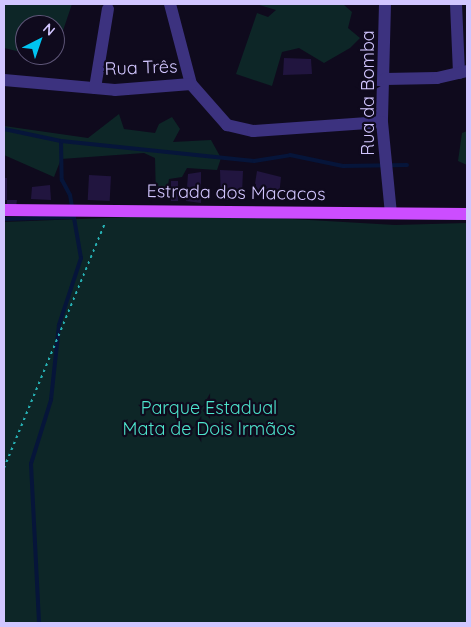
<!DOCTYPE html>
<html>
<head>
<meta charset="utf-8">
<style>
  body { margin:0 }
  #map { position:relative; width:471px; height:627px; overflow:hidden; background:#0f0a1d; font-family:Quicksand,sans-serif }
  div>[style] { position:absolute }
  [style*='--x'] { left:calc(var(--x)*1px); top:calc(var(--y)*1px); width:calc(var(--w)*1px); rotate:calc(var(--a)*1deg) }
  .green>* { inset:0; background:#0d2627 }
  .stream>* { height:4px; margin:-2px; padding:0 2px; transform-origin:2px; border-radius:2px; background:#06153a }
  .building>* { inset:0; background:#21153f; transform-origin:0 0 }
  .path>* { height:2px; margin-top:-1px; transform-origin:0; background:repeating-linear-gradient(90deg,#26b0b3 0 2.5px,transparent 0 6.5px) }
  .minor>* { height:12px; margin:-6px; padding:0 6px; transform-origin:6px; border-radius:6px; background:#3c327f }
  .major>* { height:12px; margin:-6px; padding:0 6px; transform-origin:6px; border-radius:6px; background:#cc4dff }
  span { translate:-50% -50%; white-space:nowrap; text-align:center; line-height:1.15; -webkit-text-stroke:4.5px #0f0a1d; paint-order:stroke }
  .street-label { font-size:18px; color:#d2c6ff }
  .park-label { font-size:18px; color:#4de5cc }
  .frame { position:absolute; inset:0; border:5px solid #d2c6ff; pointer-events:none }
  .north { position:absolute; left:15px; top:15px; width:50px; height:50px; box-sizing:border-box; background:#0f0a1d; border:1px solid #5d5577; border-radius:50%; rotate:41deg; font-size:14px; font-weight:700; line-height:20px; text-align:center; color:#d2c6ff }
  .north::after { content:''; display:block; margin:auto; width:18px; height:22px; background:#00c4f1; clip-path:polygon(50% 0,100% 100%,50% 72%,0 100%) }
</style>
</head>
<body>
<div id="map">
  <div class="green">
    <i style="clip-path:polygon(4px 4px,72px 4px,53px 60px,33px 55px,55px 55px,55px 25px,25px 25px,25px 53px,4px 48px)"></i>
    <i style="clip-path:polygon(256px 4px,343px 4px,352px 12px,348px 28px,360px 38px,350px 48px,324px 63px,299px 48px,282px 52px,272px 86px,236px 74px,257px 13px,268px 17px,276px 10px)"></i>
    <i style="clip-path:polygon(119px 114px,124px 129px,155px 133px,159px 124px,172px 117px,180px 129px,173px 142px,211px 140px,221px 158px,217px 170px,187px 168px,182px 177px,169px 179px,166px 197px,156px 198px,155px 158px,144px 153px,61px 159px,54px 177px,4px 155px,4px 126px,88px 138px)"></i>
    <i style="clip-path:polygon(467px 131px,467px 165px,458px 161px,462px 133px)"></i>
    <i style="clip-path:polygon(207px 214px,395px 225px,467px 223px,467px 623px,4px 623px,4px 222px)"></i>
  </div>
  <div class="stream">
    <i style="--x:4;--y:129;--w:58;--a:11.9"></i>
    <i style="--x:61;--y:141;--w:39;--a:89"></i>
    <i style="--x:62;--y:180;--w:17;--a:62"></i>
    <i style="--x:70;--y:195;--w:64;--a:80.1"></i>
    <i style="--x:81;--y:258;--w:71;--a:108.2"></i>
    <i style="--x:59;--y:325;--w:75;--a:96.1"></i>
    <i style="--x:51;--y:400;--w:67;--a:107.4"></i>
    <i style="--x:31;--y:464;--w:159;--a:87.1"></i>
    <i style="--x:61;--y:141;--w:194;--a:5.9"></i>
    <i style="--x:254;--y:161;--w:36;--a:-9"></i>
    <i style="--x:290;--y:155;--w:54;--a:11.7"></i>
    <i style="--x:343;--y:166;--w:64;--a:-0.9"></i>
    <i style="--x:4;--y:219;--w:69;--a:-1.7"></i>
  </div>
  <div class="building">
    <i style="clip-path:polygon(284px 58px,311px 59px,312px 74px,283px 75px)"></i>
    <i style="clip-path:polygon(220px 170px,243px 171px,242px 193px,233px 191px,233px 200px,221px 200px)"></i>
    <i style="clip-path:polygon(257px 171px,281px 177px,279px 196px,254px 190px)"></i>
    <i style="clip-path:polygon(201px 172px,201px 203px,186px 201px,188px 174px)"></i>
    <i style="left:89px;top:175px;width:22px;height:25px;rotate:3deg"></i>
    <i style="left:7px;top:178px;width:22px;height:3px;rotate:90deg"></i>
    <i style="left:171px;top:181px;width:7px;height:20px"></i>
    <i style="clip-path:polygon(50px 185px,51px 200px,31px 199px,32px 187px)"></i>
    <i style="clip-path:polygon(7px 200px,17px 200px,16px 207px,7px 206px)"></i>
  </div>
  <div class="path">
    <i style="--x:4;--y:468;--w:265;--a:-67.6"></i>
  </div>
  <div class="minor">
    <i style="--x:170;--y:4;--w:83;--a:75.3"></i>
    <i style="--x:191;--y:84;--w:55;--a:48.7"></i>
    <i style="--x:227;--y:125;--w:27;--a:13"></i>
    <i style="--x:253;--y:131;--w:129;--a:-4"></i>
    <i style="--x:385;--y:4;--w:118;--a:91.5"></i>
    <i style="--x:382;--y:122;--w:91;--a:84.4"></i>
    <i style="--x:456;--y:4;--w:69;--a:87.5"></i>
    <i style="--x:385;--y:79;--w:52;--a:-1.1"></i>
    <i style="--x:437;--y:78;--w:31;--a:-13"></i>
    <i style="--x:4;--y:80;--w:111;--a:5.1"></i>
    <i style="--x:115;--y:90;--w:76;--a:-4.5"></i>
    <i style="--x:95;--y:88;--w:80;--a:-80.7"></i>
  </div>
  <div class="major">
    <i style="--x:4;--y:210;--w:463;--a:0.5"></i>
  </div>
  <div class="street-label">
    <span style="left:141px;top:68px;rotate:-2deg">Rua Três</span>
    <span style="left:368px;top:93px;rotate:-90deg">Rua da Bomba</span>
    <span style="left:236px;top:193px;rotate:1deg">Estrada dos Macacos</span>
  </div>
  <div class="park-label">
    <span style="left:209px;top:419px">Parque Estadual<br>Mata de Dois Irmãos</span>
  </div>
  <div class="frame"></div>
  <div class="north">N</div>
</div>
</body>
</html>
